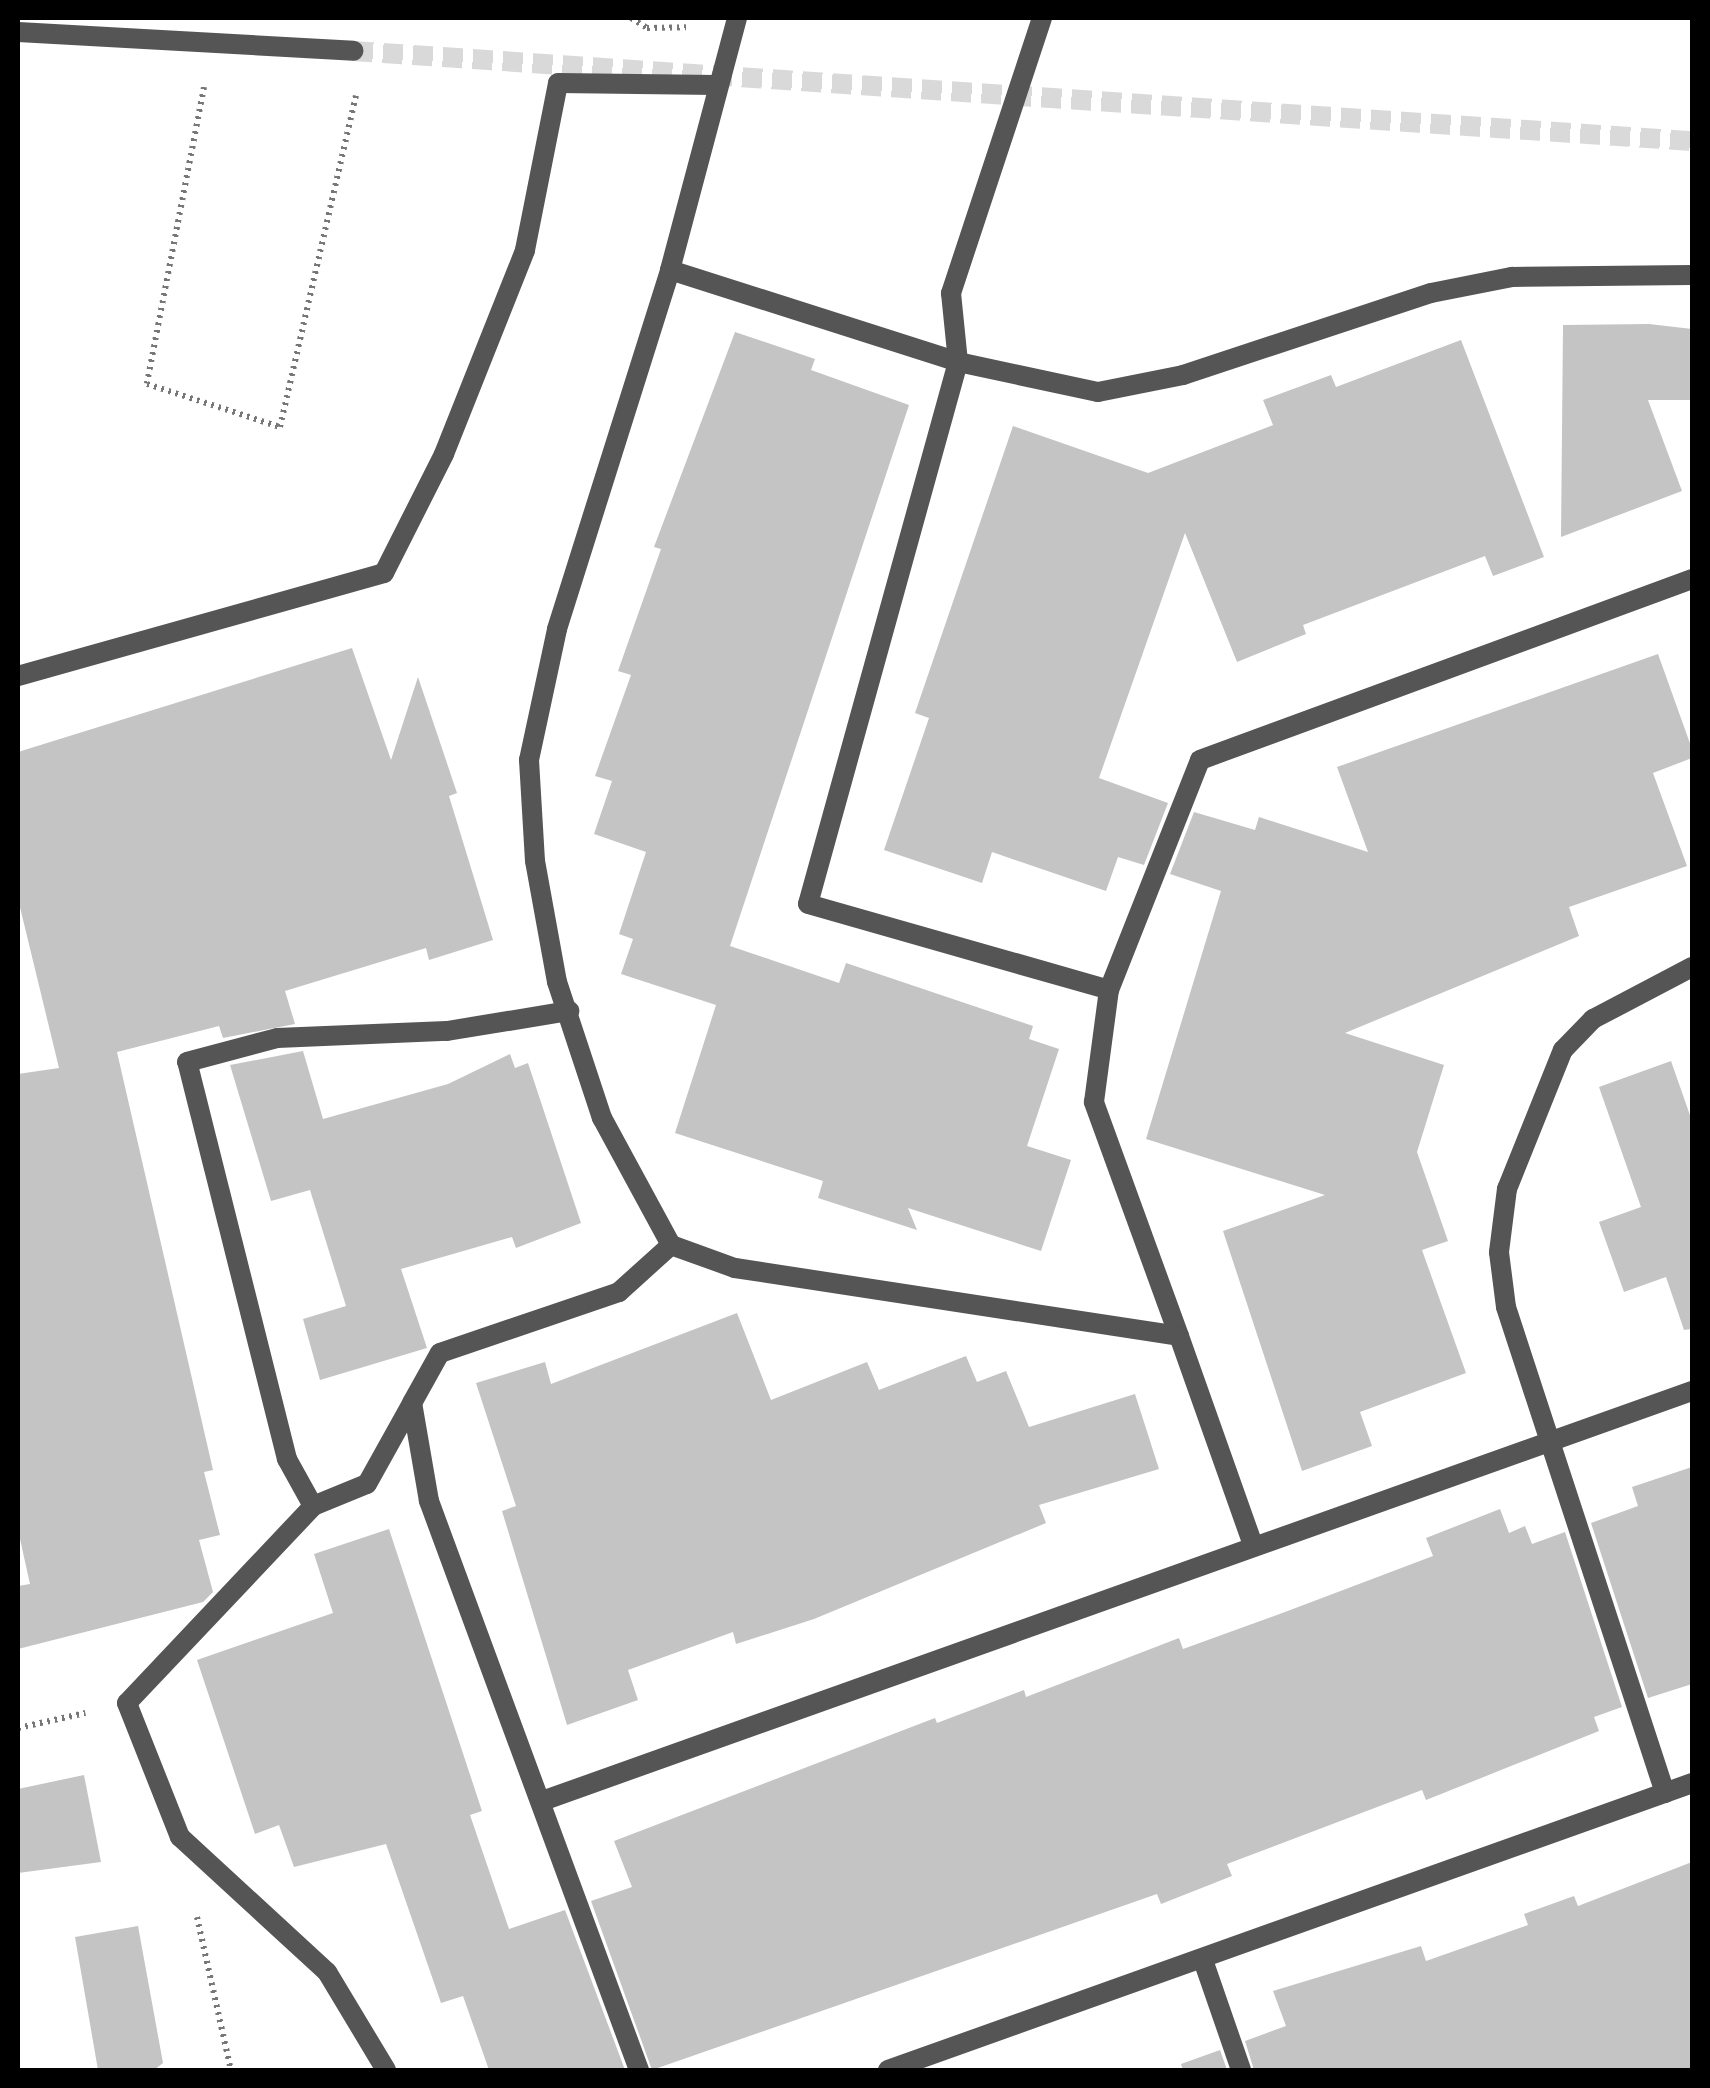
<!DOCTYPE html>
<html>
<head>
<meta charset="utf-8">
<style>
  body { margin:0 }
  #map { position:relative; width:1710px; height:2088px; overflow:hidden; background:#fff; font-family:"IBM Plex Sans",sans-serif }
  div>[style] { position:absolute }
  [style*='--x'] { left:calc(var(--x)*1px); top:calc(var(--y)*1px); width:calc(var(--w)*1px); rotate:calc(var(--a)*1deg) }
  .building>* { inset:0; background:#c4c4c4 }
  .tertiary-tunnel>* { height:20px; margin-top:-10px; transform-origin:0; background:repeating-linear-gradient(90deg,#d9d9d9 0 20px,transparent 0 30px) }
  .path>* { height:6px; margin-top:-3px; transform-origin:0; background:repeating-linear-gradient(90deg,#777 0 2.5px,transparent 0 7.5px) }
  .minor>* { height:20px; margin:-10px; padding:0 10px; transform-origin:10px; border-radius:10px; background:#555 }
  .tertiary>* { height:20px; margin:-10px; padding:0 10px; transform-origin:10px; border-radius:10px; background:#555 }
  span { translate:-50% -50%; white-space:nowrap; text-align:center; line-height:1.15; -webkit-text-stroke:8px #fff; paint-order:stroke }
  .frame { position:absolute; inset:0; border:20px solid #000; pointer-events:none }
</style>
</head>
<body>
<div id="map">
  <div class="building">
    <i style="clip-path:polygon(1649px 324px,1692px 329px,1692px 400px,1648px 400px,1682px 491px,1561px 537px,1563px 325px)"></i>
    <i style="clip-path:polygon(735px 332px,815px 359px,811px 370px,909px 405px,730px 946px,839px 983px,846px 963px,1033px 1026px,1029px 1039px,1059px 1049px,1027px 1146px,1071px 1160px,1041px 1251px,908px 1208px,917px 1230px,818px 1198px,823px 1181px,675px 1133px,716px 1005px,621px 974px,633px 939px,619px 934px,646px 852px,594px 834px,612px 781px,595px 776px,631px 675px,618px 671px,661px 549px,654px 547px)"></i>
    <i style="clip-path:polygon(1461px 340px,1544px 557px,1493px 576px,1485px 556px,1303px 625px,1306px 634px,1237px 662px,1185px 533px,1099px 778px,1168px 803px,1144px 865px,1118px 857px,1106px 891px,992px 852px,982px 883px,884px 850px,929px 718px,915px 713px,1013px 426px,1148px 473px,1273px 425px,1263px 400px,1331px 375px,1336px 387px)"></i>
    <i style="clip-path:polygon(352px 648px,391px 760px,418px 677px,457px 793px,449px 796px,493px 940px,429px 960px,426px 948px,285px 991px,295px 1024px,223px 1038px,219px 1026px,117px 1052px,213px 1470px,204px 1472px,220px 1535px,199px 1540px,213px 1592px,203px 1602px,18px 1649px,18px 1586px,30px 1584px,18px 1530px,18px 1074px,59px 1068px,18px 899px,18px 752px)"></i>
    <i style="clip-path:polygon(1658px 654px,1692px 749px,1692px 758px,1653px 773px,1687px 866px,1569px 907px,1579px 936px,1345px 1033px,1444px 1065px,1417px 1152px,1448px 1241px,1422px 1250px,1466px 1373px,1360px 1412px,1372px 1446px,1302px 1471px,1223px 1231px,1325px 1195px,1146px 1139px,1221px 891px,1170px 874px,1194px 812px,1255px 830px,1259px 817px,1368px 852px,1337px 767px)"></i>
    <i style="clip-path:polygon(303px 1051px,323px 1119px,448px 1084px,510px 1054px,515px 1068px,528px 1063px,581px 1223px,516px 1248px,512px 1237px,401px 1269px,427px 1348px,320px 1380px,303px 1319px,346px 1306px,310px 1190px,271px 1201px,230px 1065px)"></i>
    <i style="clip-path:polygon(1671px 1061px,1692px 1121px,1692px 1329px,1684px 1330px,1666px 1277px,1624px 1292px,1599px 1222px,1641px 1207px,1599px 1087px)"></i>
    <i style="clip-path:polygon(737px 1313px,771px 1400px,867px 1362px,879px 1390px,966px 1356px,977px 1382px,1006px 1371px,1029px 1427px,1135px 1394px,1159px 1469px,1039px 1505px,1046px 1523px,814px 1619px,736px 1644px,733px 1632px,628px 1670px,638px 1700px,567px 1725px,502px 1511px,516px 1506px,476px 1383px,545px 1362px,551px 1384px)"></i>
    <i style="clip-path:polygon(1692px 1467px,1692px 1684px,1648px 1698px,1591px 1523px,1638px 1506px,1632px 1487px)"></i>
    <i style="clip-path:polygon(1500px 1509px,1509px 1533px,1525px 1526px,1532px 1544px,1565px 1532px,1622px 1707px,1594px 1717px,1599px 1731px,1426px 1800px,1422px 1790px,1227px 1864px,1232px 1876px,1161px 1904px,1157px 1894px,652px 2070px,591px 1901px,632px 1887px,614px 1841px,935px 1718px,937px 1723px,1024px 1690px,1026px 1697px,1179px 1638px,1183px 1649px,1285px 1612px,1433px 1556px,1426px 1538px)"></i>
    <i style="clip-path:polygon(389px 1529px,482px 1811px,470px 1815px,509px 1929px,565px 1910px,625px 2070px,489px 2070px,463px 1996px,441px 2003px,386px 1844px,294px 1867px,279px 1825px,255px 1834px,197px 1660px,333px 1613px,314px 1554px)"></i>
    <i style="clip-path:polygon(84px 1775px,101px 1862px,18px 1873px,18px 1789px)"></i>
    <i style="clip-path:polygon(1692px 1862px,1692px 2070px,1254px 2070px,1245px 2041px,1286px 2026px,1273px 1991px,1421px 1946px,1426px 1961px,1528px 1925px,1524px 1914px,1574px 1896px,1578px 1906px)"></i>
    <i style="clip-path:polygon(138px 1926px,163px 2063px,154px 2070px,98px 2070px,75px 1937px)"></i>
    <i style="clip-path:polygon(1220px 2050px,1227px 2070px,1183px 2070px,1181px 2064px)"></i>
  </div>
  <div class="tertiary-tunnel">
    <i style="--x:353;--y:51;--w:1342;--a:3.85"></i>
  </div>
  <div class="path">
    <i style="--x:631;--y:18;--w:19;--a:32"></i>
    <i style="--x:647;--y:28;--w:39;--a:-1"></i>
    <i style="--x:204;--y:87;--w:302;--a:100.9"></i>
    <i style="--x:147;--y:384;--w:140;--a:17.9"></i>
    <i style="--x:280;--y:427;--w:340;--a:-77.1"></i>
    <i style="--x:18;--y:1728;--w:69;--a:-12.6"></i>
    <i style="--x:197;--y:1917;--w:157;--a:77.5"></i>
  </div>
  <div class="minor">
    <i style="--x:1042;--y:18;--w:290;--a:108.3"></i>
    <i style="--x:951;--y:293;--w:69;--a:84.2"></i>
    <i style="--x:958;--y:362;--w:562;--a:105.47"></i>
    <i style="--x:808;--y:904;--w:313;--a:15.9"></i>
    <i style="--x:670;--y:270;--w:302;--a:17.7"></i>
    <i style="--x:958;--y:362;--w:143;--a:12.1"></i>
    <i style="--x:1098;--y:392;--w:87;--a:-11.3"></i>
    <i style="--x:1183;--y:375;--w:261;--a:-18.3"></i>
    <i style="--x:1431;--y:293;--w:83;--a:-11.2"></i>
    <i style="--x:1512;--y:277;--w:180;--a:-0.6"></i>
    <i style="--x:18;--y:676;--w:380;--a:-15.7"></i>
    <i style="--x:384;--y:573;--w:133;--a:-63.2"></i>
    <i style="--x:444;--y:454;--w:219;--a:-68.3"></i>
    <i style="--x:525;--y:250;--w:170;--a:-78.8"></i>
    <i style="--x:558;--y:83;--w:158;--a:0.7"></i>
    <i style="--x:1179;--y:1336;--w:249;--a:-110"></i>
    <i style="--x:1094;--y:1102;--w:113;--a:-82.4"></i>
    <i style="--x:1109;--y:990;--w:247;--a:-68.4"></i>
    <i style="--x:1200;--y:760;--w:524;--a:-20.2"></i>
    <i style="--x:313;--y:1506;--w:54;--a:-119"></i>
    <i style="--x:287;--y:1459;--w:409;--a:-104.1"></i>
    <i style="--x:187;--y:1062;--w:93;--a:-14.9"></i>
    <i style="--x:277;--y:1038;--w:170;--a:-2.4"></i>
    <i style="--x:447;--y:1031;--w:124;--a:-9.3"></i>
    <i style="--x:1665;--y:1793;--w:511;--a:-108.12"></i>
    <i style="--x:1506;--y:1307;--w:55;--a:-97.3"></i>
    <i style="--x:1499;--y:1252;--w:64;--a:-82.8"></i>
    <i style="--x:1507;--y:1189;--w:150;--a:-68.1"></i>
    <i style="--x:1563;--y:1050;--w:43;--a:-45.9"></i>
    <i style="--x:1593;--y:1019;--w:112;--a:-27.7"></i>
    <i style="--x:545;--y:1800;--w:1218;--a:-19.63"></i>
    <i style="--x:1203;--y:1960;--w:116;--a:70.9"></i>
    <i style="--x:386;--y:2070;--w:114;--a:-121"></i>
    <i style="--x:327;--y:1972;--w:200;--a:-137.4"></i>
    <i style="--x:180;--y:1837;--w:144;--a:-111.6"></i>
    <i style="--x:127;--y:1703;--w:271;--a:-46.6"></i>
    <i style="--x:313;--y:1506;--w:58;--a:-22.2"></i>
    <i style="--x:367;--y:1484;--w:93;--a:-60.9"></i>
    <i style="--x:639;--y:2070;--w:607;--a:-110.26"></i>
    <i style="--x:429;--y:1501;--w:99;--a:-99.8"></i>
    <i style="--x:412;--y:1403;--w:57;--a:-60.8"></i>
    <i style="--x:440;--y:1353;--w:189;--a:-18.8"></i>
    <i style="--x:619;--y:1292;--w:70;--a:-42.1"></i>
    <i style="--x:671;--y:1245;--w:68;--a:19.8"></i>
    <i style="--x:735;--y:1268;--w:449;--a:8.7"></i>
    <i style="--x:1179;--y:1336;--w:219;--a:70.5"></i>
    <i style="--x:888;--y:2070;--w:854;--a:-19.64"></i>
  </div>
  <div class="tertiary">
    <i style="--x:18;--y:32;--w:336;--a:3.2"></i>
    <i style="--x:671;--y:1245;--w:145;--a:-118.5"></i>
    <i style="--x:602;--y:1118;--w:143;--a:-108.3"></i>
    <i style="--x:557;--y:982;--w:123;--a:-100.3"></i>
    <i style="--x:535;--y:861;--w:101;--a:-93.4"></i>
    <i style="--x:529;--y:760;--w:134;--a:-77.9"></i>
    <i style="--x:557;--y:629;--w:376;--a:-72.5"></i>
    <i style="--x:670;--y:270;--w:261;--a:-75.1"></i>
  </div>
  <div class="frame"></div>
</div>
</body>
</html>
